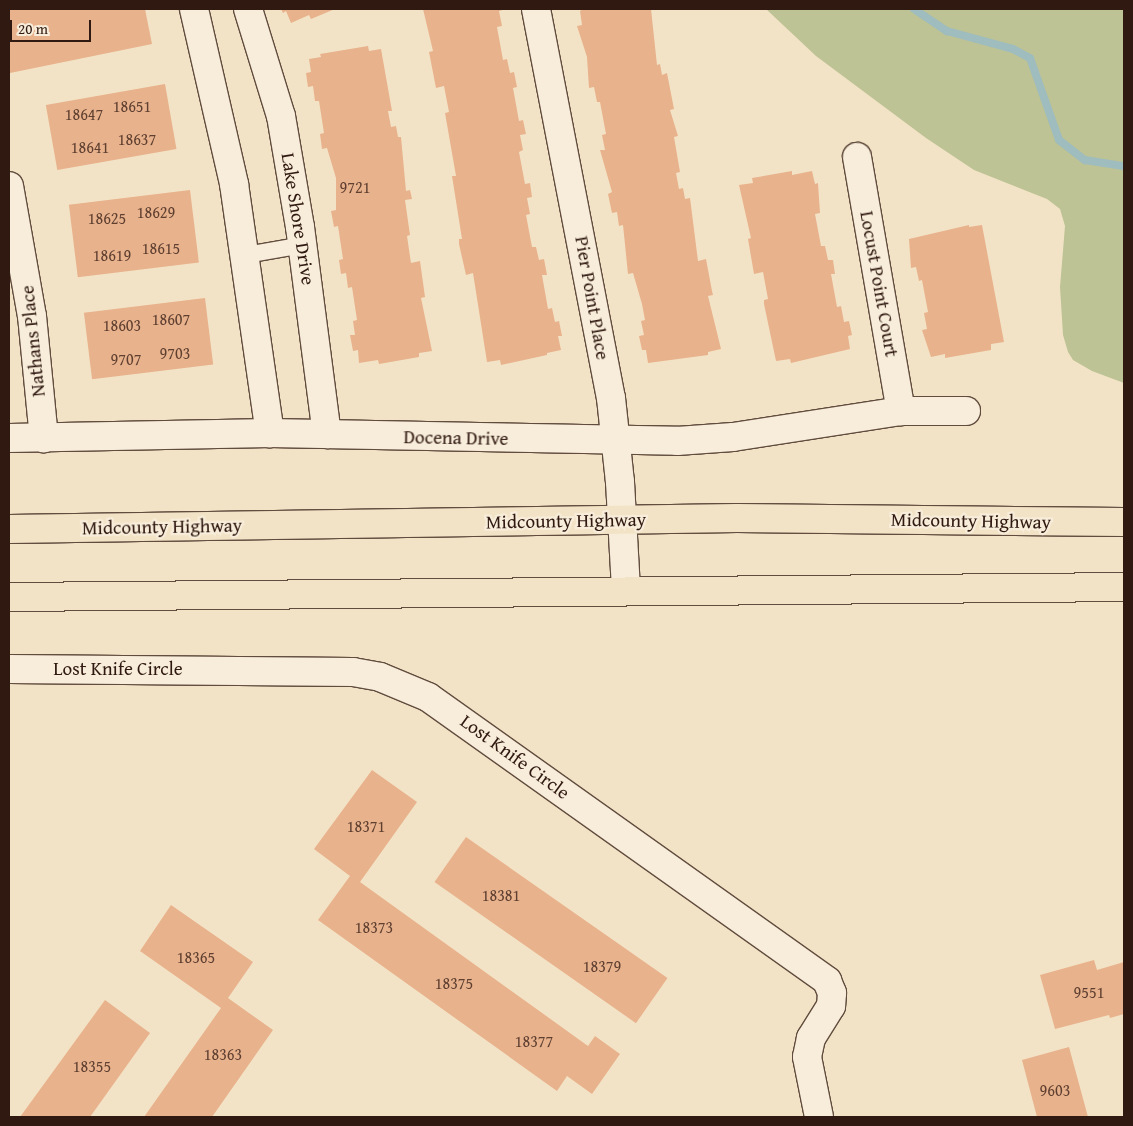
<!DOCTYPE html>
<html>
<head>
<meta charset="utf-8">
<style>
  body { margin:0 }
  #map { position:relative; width:1133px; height:1126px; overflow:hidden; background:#f3e3c6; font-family:"Gentium Book Plus",serif }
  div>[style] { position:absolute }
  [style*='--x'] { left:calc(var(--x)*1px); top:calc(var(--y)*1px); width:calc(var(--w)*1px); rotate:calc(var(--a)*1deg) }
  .green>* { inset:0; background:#bdc394 }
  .stream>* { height:8px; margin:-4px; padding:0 4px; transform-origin:4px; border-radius:4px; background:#9fbcbe }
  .building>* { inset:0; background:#e8b28c; transform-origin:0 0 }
  .roads { filter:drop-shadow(1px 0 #614c3e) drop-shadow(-1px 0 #614c3e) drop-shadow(0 1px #614c3e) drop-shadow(0 -1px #614c3e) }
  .lane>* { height:16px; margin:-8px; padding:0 8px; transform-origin:8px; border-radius:8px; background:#f7edda }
  .street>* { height:28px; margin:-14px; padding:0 14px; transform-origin:14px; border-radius:14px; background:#f7edda }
  .primary>* { height:28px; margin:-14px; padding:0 14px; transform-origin:14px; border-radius:14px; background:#f3e3c6 }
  span { translate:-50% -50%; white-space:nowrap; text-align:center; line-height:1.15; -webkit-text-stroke:4.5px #f7edda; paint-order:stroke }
  .number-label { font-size:16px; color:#5e3f30 }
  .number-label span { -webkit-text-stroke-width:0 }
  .street-label { font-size:19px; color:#301911 }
  .frame { position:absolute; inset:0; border:10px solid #301911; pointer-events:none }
  .scale { position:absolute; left:10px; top:20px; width:81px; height:22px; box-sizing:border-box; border:2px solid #301911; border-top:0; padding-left:6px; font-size:15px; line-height:18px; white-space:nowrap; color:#301911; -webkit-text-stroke:4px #f7edda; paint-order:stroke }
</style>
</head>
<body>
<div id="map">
  <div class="green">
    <i style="clip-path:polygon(766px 9px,1124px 9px,1124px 383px,1092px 371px,1073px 360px,1068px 352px,1063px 335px,1060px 287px,1065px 226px,1060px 209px,1047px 199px,974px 170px,926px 138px,816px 56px)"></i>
  </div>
  <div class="stream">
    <i style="--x:914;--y:9;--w:40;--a:34"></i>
    <i style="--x:947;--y:31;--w:68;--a:15.3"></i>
    <i style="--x:1013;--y:49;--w:19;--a:28"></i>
    <i style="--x:1030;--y:58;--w:87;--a:70.5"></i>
    <i style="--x:1059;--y:140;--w:33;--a:38"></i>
    <i style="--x:1085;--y:160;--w:39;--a:9"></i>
  </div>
  <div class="building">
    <i style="clip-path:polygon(9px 9px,145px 9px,152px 44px,10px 73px)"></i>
    <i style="clip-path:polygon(281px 9px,335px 9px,311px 19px,309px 15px,291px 23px,286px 11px,283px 13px)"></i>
    <i style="clip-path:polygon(423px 9px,506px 9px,499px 11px,502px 26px,497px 27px,503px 60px,507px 59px,510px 73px,514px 72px,517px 87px,513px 88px,519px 121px,523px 120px,526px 134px,520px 135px,523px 150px,519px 152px,525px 184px,530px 183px,532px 197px,527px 198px,530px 214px,526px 215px,532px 247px,536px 247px,539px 260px,544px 259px,547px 275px,542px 275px,548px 309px,552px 308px,555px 322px,559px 321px,562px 336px,558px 336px,561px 350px,547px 353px,547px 355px,501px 365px,500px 360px,487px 362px,473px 273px,466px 275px,459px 244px,459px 239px,462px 239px,452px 176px,456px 176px,445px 113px,449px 112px,444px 86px,436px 88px,429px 52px,433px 51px)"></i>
    <i style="clip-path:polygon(583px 9px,651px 9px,657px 65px,660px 64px,662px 75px,667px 73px,674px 109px,670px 110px,678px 136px,674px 137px,680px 172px,676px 173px,679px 189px,683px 188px,685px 199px,690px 198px,698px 261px,706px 259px,712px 291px,713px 295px,708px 296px,721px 349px,708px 352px,708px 355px,648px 363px,646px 350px,642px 350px,639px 336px,644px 335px,641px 321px,645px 320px,642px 304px,633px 273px,628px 274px,623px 225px,619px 226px,617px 212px,612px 213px,608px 194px,612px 192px,600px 150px,605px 150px,602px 135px,606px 134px,600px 102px,597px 102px,594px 87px,589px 88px,587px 57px,577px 26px,582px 25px,580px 11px)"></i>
    <i style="clip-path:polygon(368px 46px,369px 51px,381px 49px,392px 111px,388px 111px,391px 127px,396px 126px,398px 137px,401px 137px,406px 191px,410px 190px,412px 199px,405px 200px,410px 235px,407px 236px,411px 263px,420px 261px,425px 297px,421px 298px,432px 351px,419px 353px,419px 357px,379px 364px,378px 360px,359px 363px,358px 350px,353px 351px,350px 335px,355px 335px,353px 321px,357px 320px,352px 287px,348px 288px,346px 273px,341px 274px,339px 260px,343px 259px,338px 226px,334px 227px,331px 211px,336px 210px,336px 178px,327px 148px,322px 149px,320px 134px,324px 133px,319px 101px,315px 101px,313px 86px,308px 87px,306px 73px,311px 72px,309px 59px,321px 57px,320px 54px)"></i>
    <i style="left:165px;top:84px;width:66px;height:121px;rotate:80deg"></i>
    <i style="clip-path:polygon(792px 171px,792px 175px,812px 171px,815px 184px,818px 183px,820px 213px,815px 214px,821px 246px,825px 246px,828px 260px,833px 260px,835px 274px,831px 274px,837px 307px,841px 306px,844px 322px,849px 321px,852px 335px,848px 336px,850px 349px,791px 363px,790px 359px,776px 361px,764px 304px,764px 300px,768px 299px,763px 272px,754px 274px,748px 239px,751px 238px,739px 185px,753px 183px,752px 178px)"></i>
    <i style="left:190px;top:190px;width:73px;height:122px;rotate:83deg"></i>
    <i style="clip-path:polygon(969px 225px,969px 227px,982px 225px,1004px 342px,991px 344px,991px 350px,945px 358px,945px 354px,931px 357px,922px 330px,927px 329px,924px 313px,928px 312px,922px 280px,919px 281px,916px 267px,911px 268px,909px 239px)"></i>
    <i style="left:205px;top:298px;width:67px;height:122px;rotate:83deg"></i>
    <i style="clip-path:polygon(372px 770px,417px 802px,360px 882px,588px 1046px,595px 1036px,620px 1054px,592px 1094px,567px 1076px,557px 1091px,318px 920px,350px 876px,314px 849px)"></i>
    <i style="left:466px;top:837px;width:246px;height:55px;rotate:35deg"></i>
    <i style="clip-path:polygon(171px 905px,253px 962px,228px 998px,273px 1030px,212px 1117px,144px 1117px,221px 1008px,140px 951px)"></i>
    <i style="clip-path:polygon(1094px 960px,1097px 970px,1124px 962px,1124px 1014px,1110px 1018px,1109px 1015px,1055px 1029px,1040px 975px)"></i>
    <i style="clip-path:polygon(105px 1000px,150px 1033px,90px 1117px,20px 1117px)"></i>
    <i style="clip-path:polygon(1069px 1047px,1088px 1117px,1037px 1117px,1022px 1060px)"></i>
  </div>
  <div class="roads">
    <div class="lane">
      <i style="--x:246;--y:255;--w:58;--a:-10"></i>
    </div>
    <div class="street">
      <i style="--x:194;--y:9;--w:180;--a:77.1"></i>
      <i style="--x:234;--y:184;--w:252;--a:81.8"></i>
      <i style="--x:248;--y:9;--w:112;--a:72.9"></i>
      <i style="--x:281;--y:116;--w:113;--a:80.3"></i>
      <i style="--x:300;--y:227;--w:209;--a:82.6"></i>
      <i style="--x:536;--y:9;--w:396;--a:79.1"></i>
      <i style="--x:611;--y:398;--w:84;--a:83.9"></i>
      <i style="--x:620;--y:482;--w:108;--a:86.8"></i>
      <i style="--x:857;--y:157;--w:258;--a:80.2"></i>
      <i style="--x:9;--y:186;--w:132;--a:80"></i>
      <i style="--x:32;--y:316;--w:123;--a:84.4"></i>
      <i style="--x:9;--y:438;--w:261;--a:-1.1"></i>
      <i style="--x:270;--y:433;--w:407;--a:1.1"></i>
      <i style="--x:677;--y:441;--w:56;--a:-4.1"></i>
      <i style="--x:733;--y:437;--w:170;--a:-8.8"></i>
      <i style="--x:901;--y:411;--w:65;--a:0"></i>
      <i style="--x:9;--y:669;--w:344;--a:0.5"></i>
      <i style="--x:353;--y:672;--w:27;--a:10"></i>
      <i style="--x:380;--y:677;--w:52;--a:22.6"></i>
      <i style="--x:428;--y:697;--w:490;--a:35.4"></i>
      <i style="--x:827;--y:981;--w:13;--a:67"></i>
      <i style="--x:832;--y:993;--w:13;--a:94"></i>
      <i style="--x:831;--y:1006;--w:38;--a:122"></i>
      <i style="--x:811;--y:1038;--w:19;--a:102"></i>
      <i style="--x:807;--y:1057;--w:61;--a:78.7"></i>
    </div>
    <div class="primary">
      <i style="--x:9;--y:529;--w:728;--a:-0.87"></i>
      <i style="--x:737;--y:518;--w:387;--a:0.6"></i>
      <i style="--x:9;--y:597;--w:1115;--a:-0.51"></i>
    </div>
  </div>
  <div class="number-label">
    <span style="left:132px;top:106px">18651</span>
    <span style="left:84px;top:114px">18647</span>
    <span style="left:137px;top:139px">18637</span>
    <span style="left:90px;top:147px">18641</span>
    <span style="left:355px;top:187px">9721</span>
    <span style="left:156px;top:212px">18629</span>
    <span style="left:107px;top:218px">18625</span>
    <span style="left:161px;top:248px">18615</span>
    <span style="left:112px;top:255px">18619</span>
    <span style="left:171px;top:319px">18607</span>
    <span style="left:122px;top:325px">18603</span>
    <span style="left:175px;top:353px">9703</span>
    <span style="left:126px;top:359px">9707</span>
    <span style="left:366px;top:826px">18371</span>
    <span style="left:501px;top:895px">18381</span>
    <span style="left:374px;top:927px">18373</span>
    <span style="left:196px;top:957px">18365</span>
    <span style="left:602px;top:966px">18379</span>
    <span style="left:454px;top:983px">18375</span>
    <span style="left:1089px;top:992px">9551</span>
    <span style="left:534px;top:1041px">18377</span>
    <span style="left:223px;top:1054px">18363</span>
    <span style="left:92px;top:1066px">18355</span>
    <span style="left:1055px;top:1090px">9603</span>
  </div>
  <div class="street-label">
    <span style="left:298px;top:219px;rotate:81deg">Lake Shore Drive</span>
    <span style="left:879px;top:284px;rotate:80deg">Locust Point Court</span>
    <span style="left:592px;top:298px;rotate:80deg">Pier Point Place</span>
    <span style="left:33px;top:341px;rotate:-96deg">Nathans Place</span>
    <span style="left:456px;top:438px;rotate:1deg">Docena Drive</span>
    <span style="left:566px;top:521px;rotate:-1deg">Midcounty Highway</span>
    <span style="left:971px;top:521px;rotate:1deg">Midcounty Highway</span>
    <span style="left:162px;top:527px;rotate:-1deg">Midcounty Highway</span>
    <span style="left:118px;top:669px">Lost Knife Circle</span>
    <span style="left:515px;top:757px;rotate:36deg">Lost Knife Circle</span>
  </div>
  <div class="frame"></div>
  <div class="scale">20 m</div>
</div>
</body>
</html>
